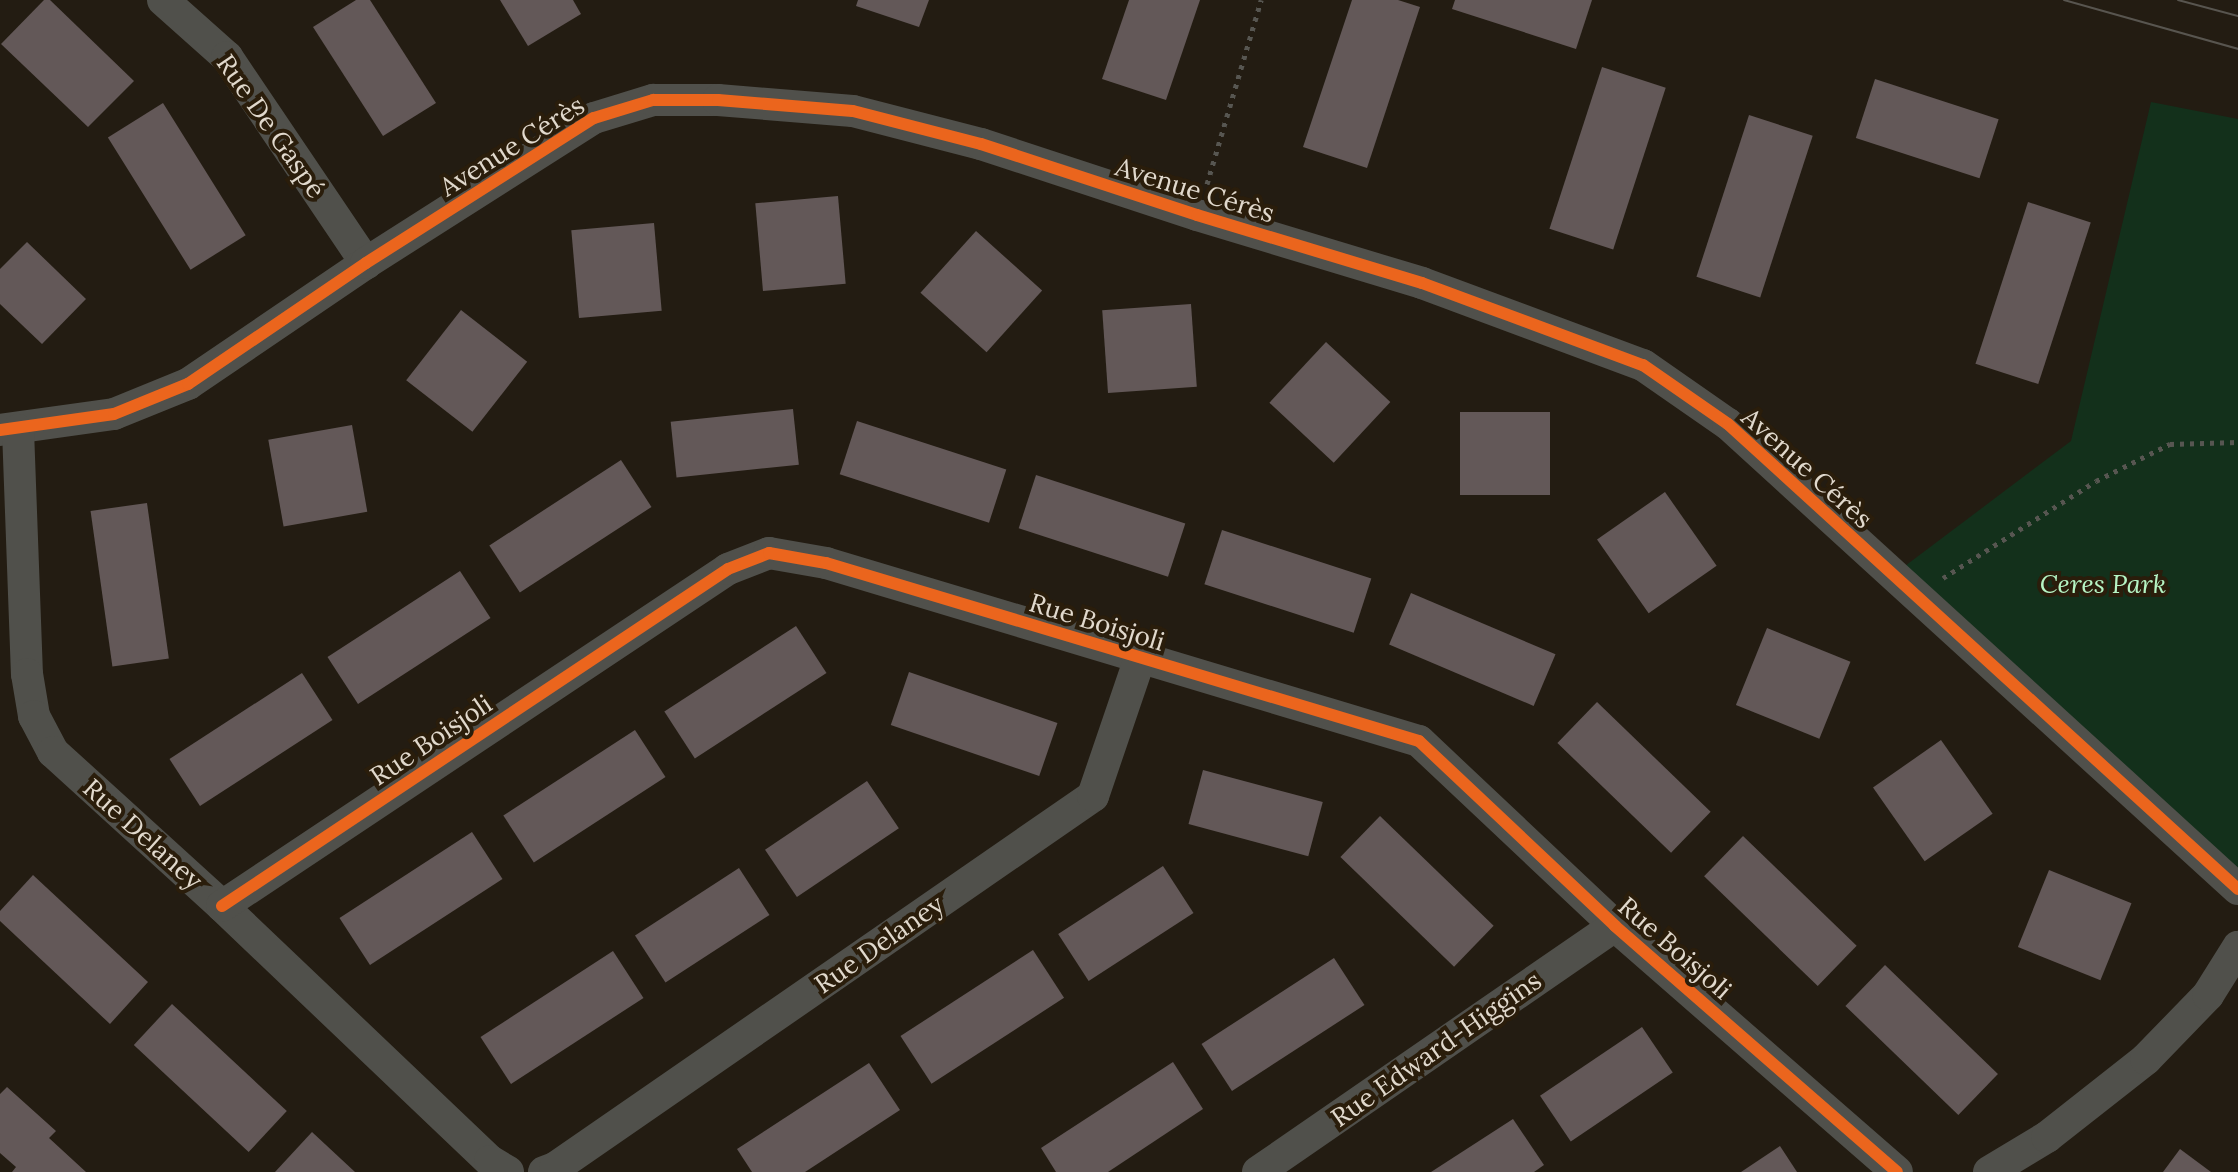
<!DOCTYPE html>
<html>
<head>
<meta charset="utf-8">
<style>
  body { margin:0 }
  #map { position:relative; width:2238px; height:1172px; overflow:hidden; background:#231c12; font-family:Lora,serif }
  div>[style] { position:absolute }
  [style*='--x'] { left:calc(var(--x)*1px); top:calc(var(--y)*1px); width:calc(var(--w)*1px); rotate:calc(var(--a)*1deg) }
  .green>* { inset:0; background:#13301b }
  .building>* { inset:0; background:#635858; transform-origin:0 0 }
  .path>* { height:5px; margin-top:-2.5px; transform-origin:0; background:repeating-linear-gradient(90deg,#575651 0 4px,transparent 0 10px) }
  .minor>* { height:32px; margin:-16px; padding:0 16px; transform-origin:16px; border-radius:16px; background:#50504b }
  .tram>* { height:2px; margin:-1px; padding:0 1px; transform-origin:1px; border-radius:1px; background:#58554f }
  .cycleway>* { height:12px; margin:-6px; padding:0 6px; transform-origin:6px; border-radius:6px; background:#eb651d }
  span { translate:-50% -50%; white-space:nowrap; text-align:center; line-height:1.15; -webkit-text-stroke:8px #2a1d0b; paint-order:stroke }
  .street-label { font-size:26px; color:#e1d9cd }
  .park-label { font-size:26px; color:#b6f4c4; font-style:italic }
</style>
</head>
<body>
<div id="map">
  <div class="green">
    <i style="clip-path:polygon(2151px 102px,2238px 119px,2238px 889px,1893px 575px,2071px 441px)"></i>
  </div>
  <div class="building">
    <i style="clip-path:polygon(44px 0,50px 0,134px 81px,88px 127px,1px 44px)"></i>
    <i style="clip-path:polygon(356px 0,370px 0,436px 103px,383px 136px,313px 27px)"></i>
    <i style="clip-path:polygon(500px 0,573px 0,581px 14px,528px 46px)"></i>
    <i style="clip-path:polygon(858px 0,929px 0,919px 27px,856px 6px)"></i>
    <i style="clip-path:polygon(1129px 0,1200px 0,1166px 100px,1102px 79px)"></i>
    <i style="clip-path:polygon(1352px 0,1398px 0,1420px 7px,1367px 168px,1303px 147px)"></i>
    <i style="clip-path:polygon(1455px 0,1592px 0,1576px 49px,1452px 9px)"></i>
    <i style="left:1602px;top:67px;width:67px;height:170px;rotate:18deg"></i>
    <i style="left:1875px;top:79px;width:130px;height:62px;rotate:18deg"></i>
    <i style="left:163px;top:103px;width:156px;height:65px;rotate:58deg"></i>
    <i style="left:1749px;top:115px;width:67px;height:170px;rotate:18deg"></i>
    <i style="left:838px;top:196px;width:88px;height:83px;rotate:85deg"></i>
    <i style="left:2028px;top:202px;width:66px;height:170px;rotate:18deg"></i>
    <i style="left:654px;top:223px;width:88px;height:83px;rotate:85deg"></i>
    <i style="left:976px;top:231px;width:89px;height:83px;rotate:42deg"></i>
    <i style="clip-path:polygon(27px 242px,86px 299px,42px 344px,0 304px,0 269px)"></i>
    <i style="left:1191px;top:304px;width:83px;height:89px;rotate:86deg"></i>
    <i style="left:461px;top:310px;width:84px;height:89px;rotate:38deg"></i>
    <i style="left:1326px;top:342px;width:88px;height:83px;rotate:43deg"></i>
    <i style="left:793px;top:409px;width:56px;height:123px;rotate:84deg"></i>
    <i style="left:1460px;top:412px;width:90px;height:83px"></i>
    <i style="left:857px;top:421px;width:157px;height:56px;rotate:18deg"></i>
    <i style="left:352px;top:425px;width:88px;height:85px;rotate:80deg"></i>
    <i style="left:621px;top:460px;width:56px;height:157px;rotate:57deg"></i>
    <i style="left:1036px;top:475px;width:157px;height:56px;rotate:18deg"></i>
    <i style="left:1665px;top:492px;width:90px;height:83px;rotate:55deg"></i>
    <i style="left:147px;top:503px;width:157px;height:57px;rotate:82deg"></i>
    <i style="left:1222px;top:530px;width:157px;height:57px;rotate:18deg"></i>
    <i style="left:460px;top:571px;width:56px;height:158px;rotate:57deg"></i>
    <i style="left:1411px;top:593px;width:157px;height:56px;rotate:23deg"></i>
    <i style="left:796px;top:626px;width:56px;height:157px;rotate:57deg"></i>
    <i style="left:1767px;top:628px;width:90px;height:83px;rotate:22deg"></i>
    <i style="left:909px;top:672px;width:157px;height:56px;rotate:19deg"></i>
    <i style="left:302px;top:673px;width:56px;height:158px;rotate:57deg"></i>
    <i style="left:1597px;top:702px;width:158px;height:57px;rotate:44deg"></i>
    <i style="left:635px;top:730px;width:56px;height:157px;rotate:57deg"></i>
    <i style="left:1941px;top:740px;width:90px;height:83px;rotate:55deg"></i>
    <i style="left:1203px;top:770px;width:124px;height:56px;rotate:15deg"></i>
    <i style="left:867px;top:781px;width:57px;height:123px;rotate:56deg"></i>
    <i style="left:1380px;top:816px;width:158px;height:57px;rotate:44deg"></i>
    <i style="left:472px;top:832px;width:56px;height:158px;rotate:57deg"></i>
    <i style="left:1743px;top:836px;width:158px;height:56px;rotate:44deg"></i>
    <i style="left:1163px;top:866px;width:56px;height:125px;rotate:57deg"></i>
    <i style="left:739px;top:868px;width:56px;height:124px;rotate:57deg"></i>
    <i style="left:2049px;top:870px;width:89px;height:83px;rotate:22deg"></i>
    <i style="clip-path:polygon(33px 875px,148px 982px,110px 1024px,0 921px,0 911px)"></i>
    <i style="left:1033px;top:950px;width:57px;height:158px;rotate:57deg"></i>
    <i style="left:613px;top:951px;width:56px;height:158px;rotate:57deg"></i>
    <i style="left:1334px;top:958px;width:56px;height:158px;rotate:57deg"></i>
    <i style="left:1885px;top:965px;width:157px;height:57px;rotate:44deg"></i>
    <i style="left:172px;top:1004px;width:157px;height:56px;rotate:43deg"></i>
    <i style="left:1642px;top:1027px;width:55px;height:123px;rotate:56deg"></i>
    <i style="clip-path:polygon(1173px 1062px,1203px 1109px,1108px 1172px,1056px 1172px,1041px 1148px)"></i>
    <i style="clip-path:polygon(869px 1063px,900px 1110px,805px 1172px,752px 1172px,737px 1149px)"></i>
    <i style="clip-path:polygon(7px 1087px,56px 1131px,49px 1138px,86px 1172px,12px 1172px,16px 1167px,0 1153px,0 1094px)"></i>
    <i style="clip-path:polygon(1513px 1119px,1544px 1165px,1534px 1172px,1431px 1172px)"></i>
    <i style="clip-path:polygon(312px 1132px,355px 1172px,275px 1172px)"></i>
    <i style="clip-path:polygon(1780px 1146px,1797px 1172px,1741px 1172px)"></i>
    <i style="clip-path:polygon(2180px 1149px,2211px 1172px,2163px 1172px)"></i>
  </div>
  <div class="path">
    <i style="--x:1207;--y:184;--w:192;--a:-73.6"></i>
    <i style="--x:1943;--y:578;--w:181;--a:-32.4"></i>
    <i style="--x:2096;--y:481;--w:83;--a:-26.6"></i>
    <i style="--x:2170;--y:444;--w:68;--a:-1.7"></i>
  </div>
  <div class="minor">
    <i style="--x:163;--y:0;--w:86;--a:41.7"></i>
    <i style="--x:227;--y:57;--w:249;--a:56"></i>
    <i style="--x:0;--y:430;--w:115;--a:-8"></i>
    <i style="--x:114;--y:414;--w:80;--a:-22.1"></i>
    <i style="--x:188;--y:384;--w:215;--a:-34.2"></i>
    <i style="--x:366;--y:263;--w:270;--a:-32.5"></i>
    <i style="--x:594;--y:118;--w:62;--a:-17"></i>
    <i style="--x:653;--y:100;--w:65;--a:0"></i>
    <i style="--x:718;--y:100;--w:135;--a:4.7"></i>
    <i style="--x:853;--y:111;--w:132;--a:14.5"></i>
    <i style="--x:981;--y:144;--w:227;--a:18.2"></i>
    <i style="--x:1197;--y:215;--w:235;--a:16.8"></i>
    <i style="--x:1422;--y:283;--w:236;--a:20.4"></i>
    <i style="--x:1643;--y:365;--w:103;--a:34.8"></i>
    <i style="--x:1728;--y:424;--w:690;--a:42.36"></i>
    <i style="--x:18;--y:430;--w:244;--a:87.9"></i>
    <i style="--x:27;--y:674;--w:43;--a:80.5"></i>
    <i style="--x:34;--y:716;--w:41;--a:62.2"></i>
    <i style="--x:53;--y:752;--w:229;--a:42.3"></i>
    <i style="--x:222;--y:906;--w:370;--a:43.6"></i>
    <i style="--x:490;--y:1161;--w:21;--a:31"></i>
    <i style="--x:222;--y:906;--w:608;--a:-33.66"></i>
    <i style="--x:728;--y:569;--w:44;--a:-21.3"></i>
    <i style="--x:769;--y:553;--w:58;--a:10"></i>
    <i style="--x:826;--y:563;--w:619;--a:16.71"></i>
    <i style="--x:1419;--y:741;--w:270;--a:43.3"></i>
    <i style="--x:1615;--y:926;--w:374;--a:41.1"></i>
    <i style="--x:544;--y:1172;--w:12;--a:-20"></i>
    <i style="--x:555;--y:1168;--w:654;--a:-34.66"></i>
    <i style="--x:1093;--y:796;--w:146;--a:-71.2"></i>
    <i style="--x:1258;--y:1172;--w:434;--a:-34.6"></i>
    <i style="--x:1989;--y:1172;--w:68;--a:-31.1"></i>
    <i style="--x:2047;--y:1137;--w:126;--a:-38.2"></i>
    <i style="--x:2146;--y:1059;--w:89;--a:-45.9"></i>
    <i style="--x:2208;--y:995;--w:57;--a:-58"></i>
  </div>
  <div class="tram">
    <i style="--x:2064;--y:0;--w:181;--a:15.7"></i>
    <i style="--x:2178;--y:0;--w:62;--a:14.9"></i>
  </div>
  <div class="cycleway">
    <i style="--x:0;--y:430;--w:115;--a:-8"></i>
    <i style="--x:114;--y:414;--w:80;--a:-22.1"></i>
    <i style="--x:188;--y:384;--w:215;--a:-34.2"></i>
    <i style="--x:366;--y:263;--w:270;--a:-32.5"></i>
    <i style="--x:594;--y:118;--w:62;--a:-17"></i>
    <i style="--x:653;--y:100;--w:65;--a:0"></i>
    <i style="--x:718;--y:100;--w:135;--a:4.7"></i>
    <i style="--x:853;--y:111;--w:132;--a:14.5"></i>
    <i style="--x:981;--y:144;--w:227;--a:18.2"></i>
    <i style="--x:1197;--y:215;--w:235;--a:16.8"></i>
    <i style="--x:1422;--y:283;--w:236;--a:20.4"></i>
    <i style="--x:1643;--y:365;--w:103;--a:34.8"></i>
    <i style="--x:1728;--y:424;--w:690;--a:42.36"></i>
    <i style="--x:222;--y:906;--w:608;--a:-33.66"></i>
    <i style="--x:728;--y:569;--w:44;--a:-21.3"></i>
    <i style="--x:769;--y:553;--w:58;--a:10"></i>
    <i style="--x:826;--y:563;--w:619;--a:16.71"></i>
    <i style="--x:1419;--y:741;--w:270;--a:43.3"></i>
    <i style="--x:1615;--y:926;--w:374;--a:41.1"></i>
  </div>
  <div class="street-label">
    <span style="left:271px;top:126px;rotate:55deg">Rue De Gaspé</span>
    <span style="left:512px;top:146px;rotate:-32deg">Avenue Cérès</span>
    <span style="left:1195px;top:190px;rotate:17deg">Avenue Cérès</span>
    <span style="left:1807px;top:468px;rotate:42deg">Avenue Cérès</span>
    <span style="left:1097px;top:622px;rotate:17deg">Rue Boisjoli</span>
    <span style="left:431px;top:740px;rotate:-34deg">Rue Boisjoli</span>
    <span style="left:143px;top:834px;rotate:42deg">Rue Delaney</span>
    <span style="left:879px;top:944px;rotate:-35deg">Rue Delaney</span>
    <span style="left:1675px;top:948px;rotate:41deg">Rue Boisjoli</span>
    <span style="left:1436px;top:1049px;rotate:-35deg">Rue Edward-Higgins</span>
  </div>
  <div class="park-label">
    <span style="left:2103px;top:584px">Ceres Park</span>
  </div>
</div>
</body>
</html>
